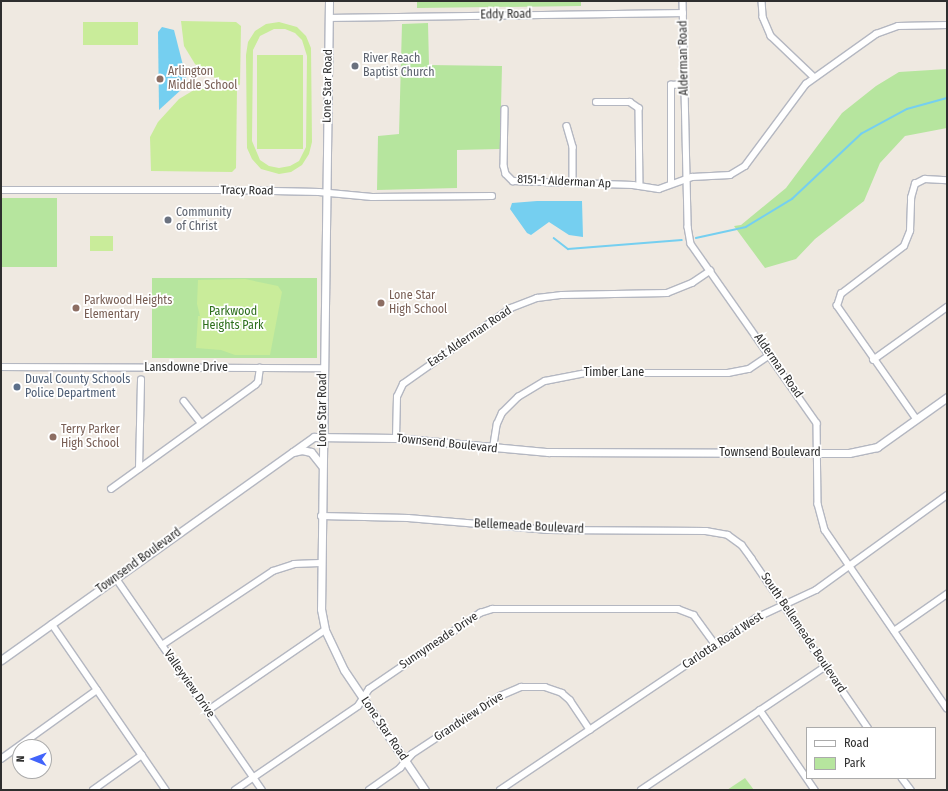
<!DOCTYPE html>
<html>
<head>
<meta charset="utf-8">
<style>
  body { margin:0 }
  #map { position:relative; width:948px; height:791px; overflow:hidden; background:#efe9e1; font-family:"Fira Sans Condensed",sans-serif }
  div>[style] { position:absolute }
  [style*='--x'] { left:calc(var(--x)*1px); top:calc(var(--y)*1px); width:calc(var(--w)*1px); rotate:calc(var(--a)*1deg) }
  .green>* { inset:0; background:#b6e59e; transform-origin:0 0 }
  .pitch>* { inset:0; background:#c9ec9a; transform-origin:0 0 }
  .water>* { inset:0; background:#75cff0 }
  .stream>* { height:1.5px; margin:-0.75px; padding:0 0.75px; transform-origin:0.75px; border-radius:0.75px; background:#75cff0 }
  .roads { filter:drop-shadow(1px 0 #b4b7c1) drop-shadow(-1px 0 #b4b7c1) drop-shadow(0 1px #b4b7c1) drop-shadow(0 -1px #b4b7c1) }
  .minor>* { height:5.5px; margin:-2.75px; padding:0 2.75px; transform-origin:2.75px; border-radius:2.75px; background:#fff }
  .tertiary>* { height:7px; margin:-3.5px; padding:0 3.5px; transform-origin:3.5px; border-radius:3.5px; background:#fff }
  .dots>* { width:11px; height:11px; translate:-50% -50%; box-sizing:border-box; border:2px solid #fff; border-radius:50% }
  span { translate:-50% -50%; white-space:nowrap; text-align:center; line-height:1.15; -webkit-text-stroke:3.5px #fff; paint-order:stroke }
  .street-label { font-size:12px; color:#2e2e2e }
  .worship-label { font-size:12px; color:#5b616d }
  .left { translate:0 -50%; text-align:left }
  .education-label { font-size:12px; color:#785e54 }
  .park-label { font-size:12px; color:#2c6e1b }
  .service-label { font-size:12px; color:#4e5e75 }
  .frame { position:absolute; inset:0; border:2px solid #2e2e2e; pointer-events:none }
  .legend { position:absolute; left:806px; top:727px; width:130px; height:52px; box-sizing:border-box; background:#fff; border:1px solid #ababab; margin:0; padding:5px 7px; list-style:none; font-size:12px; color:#2e2e2e }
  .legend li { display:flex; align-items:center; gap:8px; height:20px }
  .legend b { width:20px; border:1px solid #ababab }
  .north { position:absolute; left:12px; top:739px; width:40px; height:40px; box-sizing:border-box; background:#fff; border:1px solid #ababab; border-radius:50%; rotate:271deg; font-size:11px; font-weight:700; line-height:16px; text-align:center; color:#2e2e2e }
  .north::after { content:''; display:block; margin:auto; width:14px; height:18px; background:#4264fb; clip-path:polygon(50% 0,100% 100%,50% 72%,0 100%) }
</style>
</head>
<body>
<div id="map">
  <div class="green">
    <i style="clip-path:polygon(417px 1px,581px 1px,581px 6px,417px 8px)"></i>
    <i style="clip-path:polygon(428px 23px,429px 65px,502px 66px,500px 149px,457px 150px,457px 188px,377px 190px,378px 136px,399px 134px,402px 24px)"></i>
    <i style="clip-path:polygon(947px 69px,947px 128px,905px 136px,880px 163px,864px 201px,815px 239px,796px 259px,765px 268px,734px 226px,741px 225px,786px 188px,842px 113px,876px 86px,899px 72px)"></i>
    <i style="left:1px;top:198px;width:56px;height:69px"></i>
    <i style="left:152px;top:278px;width:165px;height:80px"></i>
    <i style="clip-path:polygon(745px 778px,754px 790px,727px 790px)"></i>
  </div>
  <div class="pitch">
    <i style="clip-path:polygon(181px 21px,236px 22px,241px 26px,240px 85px,215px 78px,195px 64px,184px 46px)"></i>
    <i style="left:83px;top:22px;width:55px;height:23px"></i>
    <i style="clip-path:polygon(evenodd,279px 22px,297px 27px,306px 36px,311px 48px,312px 142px,309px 154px,302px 165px,291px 172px,279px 174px,261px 169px,252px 159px,247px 148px,246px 55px,248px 42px,255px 31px,266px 24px,279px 22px,274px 29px,285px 29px,295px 33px,302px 40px,307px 56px,306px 147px,299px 161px,290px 166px,279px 168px,269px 166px,260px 160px,252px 141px,253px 50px,260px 36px,274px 29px)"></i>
    <i style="left:257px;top:55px;width:46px;height:94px"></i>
    <i style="clip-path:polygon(217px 85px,237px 87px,236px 168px,232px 172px,151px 171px,150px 137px,158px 122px,179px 99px,194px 90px)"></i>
    <i style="left:90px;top:236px;width:23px;height:15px"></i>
    <i style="clip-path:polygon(245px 279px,278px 286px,282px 292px,270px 355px,235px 355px,221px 350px,196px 348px,198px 316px,200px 316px,197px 304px,198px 280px)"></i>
  </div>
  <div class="water">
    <i style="clip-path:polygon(162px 27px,174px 30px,187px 81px,183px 88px,159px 110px,158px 32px)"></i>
    <i style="clip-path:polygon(537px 201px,582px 201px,583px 237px,569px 235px,549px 222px,531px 235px,527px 233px,510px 209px,512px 203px)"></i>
  </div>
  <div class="stream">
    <i style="--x:554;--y:238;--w:18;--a:38"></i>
    <i style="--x:568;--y:249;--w:114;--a:-4.5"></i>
    <i style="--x:696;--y:238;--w:51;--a:-12.4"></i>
    <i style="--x:746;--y:227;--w:54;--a:-31.3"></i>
    <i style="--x:792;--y:199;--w:95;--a:-43.3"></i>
    <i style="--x:861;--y:134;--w:52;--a:-28.5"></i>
    <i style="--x:907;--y:109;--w:41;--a:-15.4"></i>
  </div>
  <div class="roads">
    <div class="minor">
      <i style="--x:683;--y:1;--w:226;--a:88.7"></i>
      <i style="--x:688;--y:227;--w:17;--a:80"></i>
      <i style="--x:691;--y:244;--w:219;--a:54.9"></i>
      <i style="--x:817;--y:423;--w:81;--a:89.3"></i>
      <i style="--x:818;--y:504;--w:27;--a:75"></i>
      <i style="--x:825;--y:530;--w:216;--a:55.6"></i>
      <i style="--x:762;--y:1;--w:16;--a:86"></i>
      <i style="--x:763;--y:17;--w:21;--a:67"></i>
      <i style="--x:771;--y:36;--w:59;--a:43.6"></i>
      <i style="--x:329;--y:18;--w:354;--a:-0.8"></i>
      <i style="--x:596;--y:102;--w:34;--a:0"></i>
      <i style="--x:630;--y:102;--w:11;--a:34"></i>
      <i style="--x:639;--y:108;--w:78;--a:89.3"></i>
      <i style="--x:505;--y:109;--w:57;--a:91"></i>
      <i style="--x:504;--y:166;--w:8;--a:76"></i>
      <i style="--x:506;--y:174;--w:10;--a:45"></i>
      <i style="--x:513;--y:181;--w:120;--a:1.9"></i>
      <i style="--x:633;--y:185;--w:26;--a:9"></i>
      <i style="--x:659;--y:189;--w:35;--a:-20"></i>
      <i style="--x:692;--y:177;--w:38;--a:-3"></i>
      <i style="--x:730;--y:175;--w:17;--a:-31"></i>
      <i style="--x:745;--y:166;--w:102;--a:-53.4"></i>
      <i style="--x:806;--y:84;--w:86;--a:-35.5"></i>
      <i style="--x:876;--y:34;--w:23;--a:-20"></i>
      <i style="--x:898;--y:26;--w:49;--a:-1.2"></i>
      <i style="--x:567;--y:126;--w:22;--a:74"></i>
      <i style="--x:573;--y:147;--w:36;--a:90"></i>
      <i style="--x:671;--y:184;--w:99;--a:-90"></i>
      <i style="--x:671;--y:85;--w:14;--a:-4"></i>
      <i style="--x:1;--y:190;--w:227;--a:0"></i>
      <i style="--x:228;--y:190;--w:91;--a:1.3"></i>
      <i style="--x:319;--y:192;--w:53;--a:5.4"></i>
      <i style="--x:372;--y:197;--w:120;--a:-0.5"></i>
      <i style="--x:873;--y:360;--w:91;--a:-35.6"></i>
      <i style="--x:1;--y:367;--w:322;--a:0.2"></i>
      <i style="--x:184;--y:401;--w:28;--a:52"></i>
      <i style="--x:916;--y:419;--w:138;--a:-125"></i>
      <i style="--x:837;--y:306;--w:13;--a:-72"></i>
      <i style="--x:841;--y:294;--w:79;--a:-37.3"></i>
      <i style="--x:904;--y:246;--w:16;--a:-68"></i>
      <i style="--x:910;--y:231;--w:33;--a:-88"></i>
      <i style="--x:911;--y:198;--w:15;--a:-74"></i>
      <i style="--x:915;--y:184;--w:11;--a:-27"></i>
      <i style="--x:925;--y:179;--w:22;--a:3"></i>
      <i style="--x:396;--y:438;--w:41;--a:-88.6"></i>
      <i style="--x:397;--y:397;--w:14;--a:-65"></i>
      <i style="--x:403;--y:384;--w:132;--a:-35.1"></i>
      <i style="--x:511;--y:308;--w:28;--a:-21"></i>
      <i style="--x:537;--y:298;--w:25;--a:-7"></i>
      <i style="--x:562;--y:295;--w:105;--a:-1.1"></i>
      <i style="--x:667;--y:293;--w:27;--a:-22"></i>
      <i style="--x:692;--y:283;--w:22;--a:-34"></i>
      <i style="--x:493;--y:448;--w:24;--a:-81"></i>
      <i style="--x:497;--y:424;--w:12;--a:-66"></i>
      <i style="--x:502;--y:413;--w:23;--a:-45"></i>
      <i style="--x:518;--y:397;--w:31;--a:-31"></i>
      <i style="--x:545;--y:381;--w:42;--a:-11"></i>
      <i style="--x:586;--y:373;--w:142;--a:0"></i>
      <i style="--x:728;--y:373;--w:21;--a:-11"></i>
      <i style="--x:749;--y:369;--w:25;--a:-34"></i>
      <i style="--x:139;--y:469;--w:89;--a:-88.7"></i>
      <i style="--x:111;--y:489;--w:178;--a:-35.8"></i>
      <i style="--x:255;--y:385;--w:4;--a:-45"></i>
      <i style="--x:258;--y:382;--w:14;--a:-82"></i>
      <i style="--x:321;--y:516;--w:87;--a:1.3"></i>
      <i style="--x:408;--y:518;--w:141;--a:4.9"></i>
      <i style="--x:548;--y:530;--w:158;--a:0.4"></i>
      <i style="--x:706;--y:531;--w:22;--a:10"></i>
      <i style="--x:728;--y:535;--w:17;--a:36"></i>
      <i style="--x:742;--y:545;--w:17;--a:54"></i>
      <i style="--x:752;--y:559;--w:205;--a:55.5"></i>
      <i style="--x:116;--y:578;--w:257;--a:55.4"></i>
      <i style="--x:52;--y:624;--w:201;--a:55.5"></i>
      <i style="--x:894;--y:631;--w:65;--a:-34.9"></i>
      <i style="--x:162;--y:645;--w:133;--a:-33.7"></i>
      <i style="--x:273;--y:571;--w:22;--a:-18"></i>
      <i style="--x:294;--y:564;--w:26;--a:-2"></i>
      <i style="--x:760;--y:710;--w:97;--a:55.5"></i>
      <i style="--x:207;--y:711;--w:143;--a:-34.5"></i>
      <i style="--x:1;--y:759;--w:118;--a:-35.7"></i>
      <i style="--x:902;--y:778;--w:15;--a:53"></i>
      <i style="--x:93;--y:790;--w:60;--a:-35.5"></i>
      <i style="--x:235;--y:790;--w:149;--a:-34.3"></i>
      <i style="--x:358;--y:706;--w:20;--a:-57"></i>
      <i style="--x:369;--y:689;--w:135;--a:-34.4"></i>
      <i style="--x:480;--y:613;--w:13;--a:-18"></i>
      <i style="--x:492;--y:609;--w:186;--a:0"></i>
      <i style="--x:678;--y:609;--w:17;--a:21"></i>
      <i style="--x:694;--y:615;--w:37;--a:54"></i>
      <i style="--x:369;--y:790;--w:38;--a:-35"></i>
      <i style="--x:400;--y:768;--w:18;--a:-49"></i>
      <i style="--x:412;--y:754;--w:105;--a:-33.4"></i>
      <i style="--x:500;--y:696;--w:23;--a:-23"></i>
      <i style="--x:521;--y:687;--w:24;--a:0"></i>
      <i style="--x:545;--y:687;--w:18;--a:19"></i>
      <i style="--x:562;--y:693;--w:11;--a:41"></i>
      <i style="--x:570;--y:700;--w:36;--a:56"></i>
      <i style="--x:500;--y:790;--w:308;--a:-33.9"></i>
      <i style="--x:756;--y:618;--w:66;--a:-25"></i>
      <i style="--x:816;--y:590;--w:162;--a:-35.9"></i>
      <i style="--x:641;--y:790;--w:223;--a:-33.8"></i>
    </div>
    <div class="tertiary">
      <i style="--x:329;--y:1;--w:608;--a:90.75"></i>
      <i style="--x:321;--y:609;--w:21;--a:79"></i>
      <i style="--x:325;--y:630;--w:44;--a:64.6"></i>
      <i style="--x:344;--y:670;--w:145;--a:56"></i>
      <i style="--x:293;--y:452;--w:9;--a:-13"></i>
      <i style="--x:302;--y:450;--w:9;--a:13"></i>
      <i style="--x:311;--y:452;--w:18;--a:52"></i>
      <i style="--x:1;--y:660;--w:384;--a:-35.5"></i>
      <i style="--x:314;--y:437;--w:82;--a:0.7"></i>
      <i style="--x:396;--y:438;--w:153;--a:5.3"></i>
      <i style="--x:548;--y:452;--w:301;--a:0.2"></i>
      <i style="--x:849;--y:453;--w:29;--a:-12"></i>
      <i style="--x:877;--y:447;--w:86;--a:-35.5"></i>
    </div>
  </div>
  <div class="dots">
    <i style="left:355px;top:66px;background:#6b7280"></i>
    <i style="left:160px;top:79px;background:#8d6e63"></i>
    <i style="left:168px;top:220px;background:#6b7280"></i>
    <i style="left:381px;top:303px;background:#8d6e63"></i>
    <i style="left:76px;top:308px;background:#8d6e63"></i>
    <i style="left:17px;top:387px;background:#5c6f8a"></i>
    <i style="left:53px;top:437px;background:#8d6e63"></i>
  </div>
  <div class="street-label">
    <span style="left:506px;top:15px;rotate:-1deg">Eddy Road</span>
    <span style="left:684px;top:58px;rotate:-91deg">Alderman Road</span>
    <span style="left:328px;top:86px;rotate:-89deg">Lone Star Road</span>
    <span style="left:564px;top:182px;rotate:3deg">8151-1 Alderman Ap</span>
    <span style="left:247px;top:191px;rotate:1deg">Tracy Road</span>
    <span style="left:470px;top:337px;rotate:-34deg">East Alderman Road</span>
    <span style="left:778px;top:366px;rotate:55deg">Alderman Road</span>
    <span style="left:186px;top:368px">Lansdowne Drive</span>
    <span style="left:614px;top:373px">Timber Lane</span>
    <span style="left:323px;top:410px;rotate:-90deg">Lone Star Road</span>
    <span style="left:447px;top:444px;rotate:6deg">Townsend Boulevard</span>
    <span style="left:770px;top:453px">Townsend Boulevard</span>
    <span style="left:529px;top:527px;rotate:3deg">Bellemeade Boulevard</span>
    <span style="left:139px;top:561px;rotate:-36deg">Townsend Boulevard</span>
    <span style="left:803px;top:633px;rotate:56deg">South Bellemeade Boulevard</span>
    <span style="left:439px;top:641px;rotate:-34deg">Sunnymeade Drive</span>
    <span style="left:723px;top:641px;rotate:-33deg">Carlotta Road West</span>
    <span style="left:189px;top:684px;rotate:55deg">Valleyview Drive</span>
    <span style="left:469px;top:717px;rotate:-33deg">Grandview Drive</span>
    <span style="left:384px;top:729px;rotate:56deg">Lone Star Road</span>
  </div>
  <div class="worship-label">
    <span class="left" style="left:363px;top:66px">River Reach<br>Baptist Church</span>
    <span class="left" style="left:176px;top:220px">Community<br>of Christ</span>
  </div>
  <div class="education-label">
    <span class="left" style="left:168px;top:79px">Arlington<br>Middle School</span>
    <span class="left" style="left:389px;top:303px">Lone Star<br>High School</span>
    <span class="left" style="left:84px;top:308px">Parkwood Heights<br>Elementary</span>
    <span class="left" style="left:61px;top:437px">Terry Parker<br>High School</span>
  </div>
  <div class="park-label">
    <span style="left:233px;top:319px">Parkwood<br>Heights Park</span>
  </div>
  <div class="service-label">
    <span class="left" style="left:25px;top:387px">Duval County Schools<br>Police Department</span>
  </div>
  <div class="frame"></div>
  <ul class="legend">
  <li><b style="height:5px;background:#fff"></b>Road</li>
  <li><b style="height:11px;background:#b6e59e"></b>Park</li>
  </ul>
  <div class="north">N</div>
</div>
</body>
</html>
